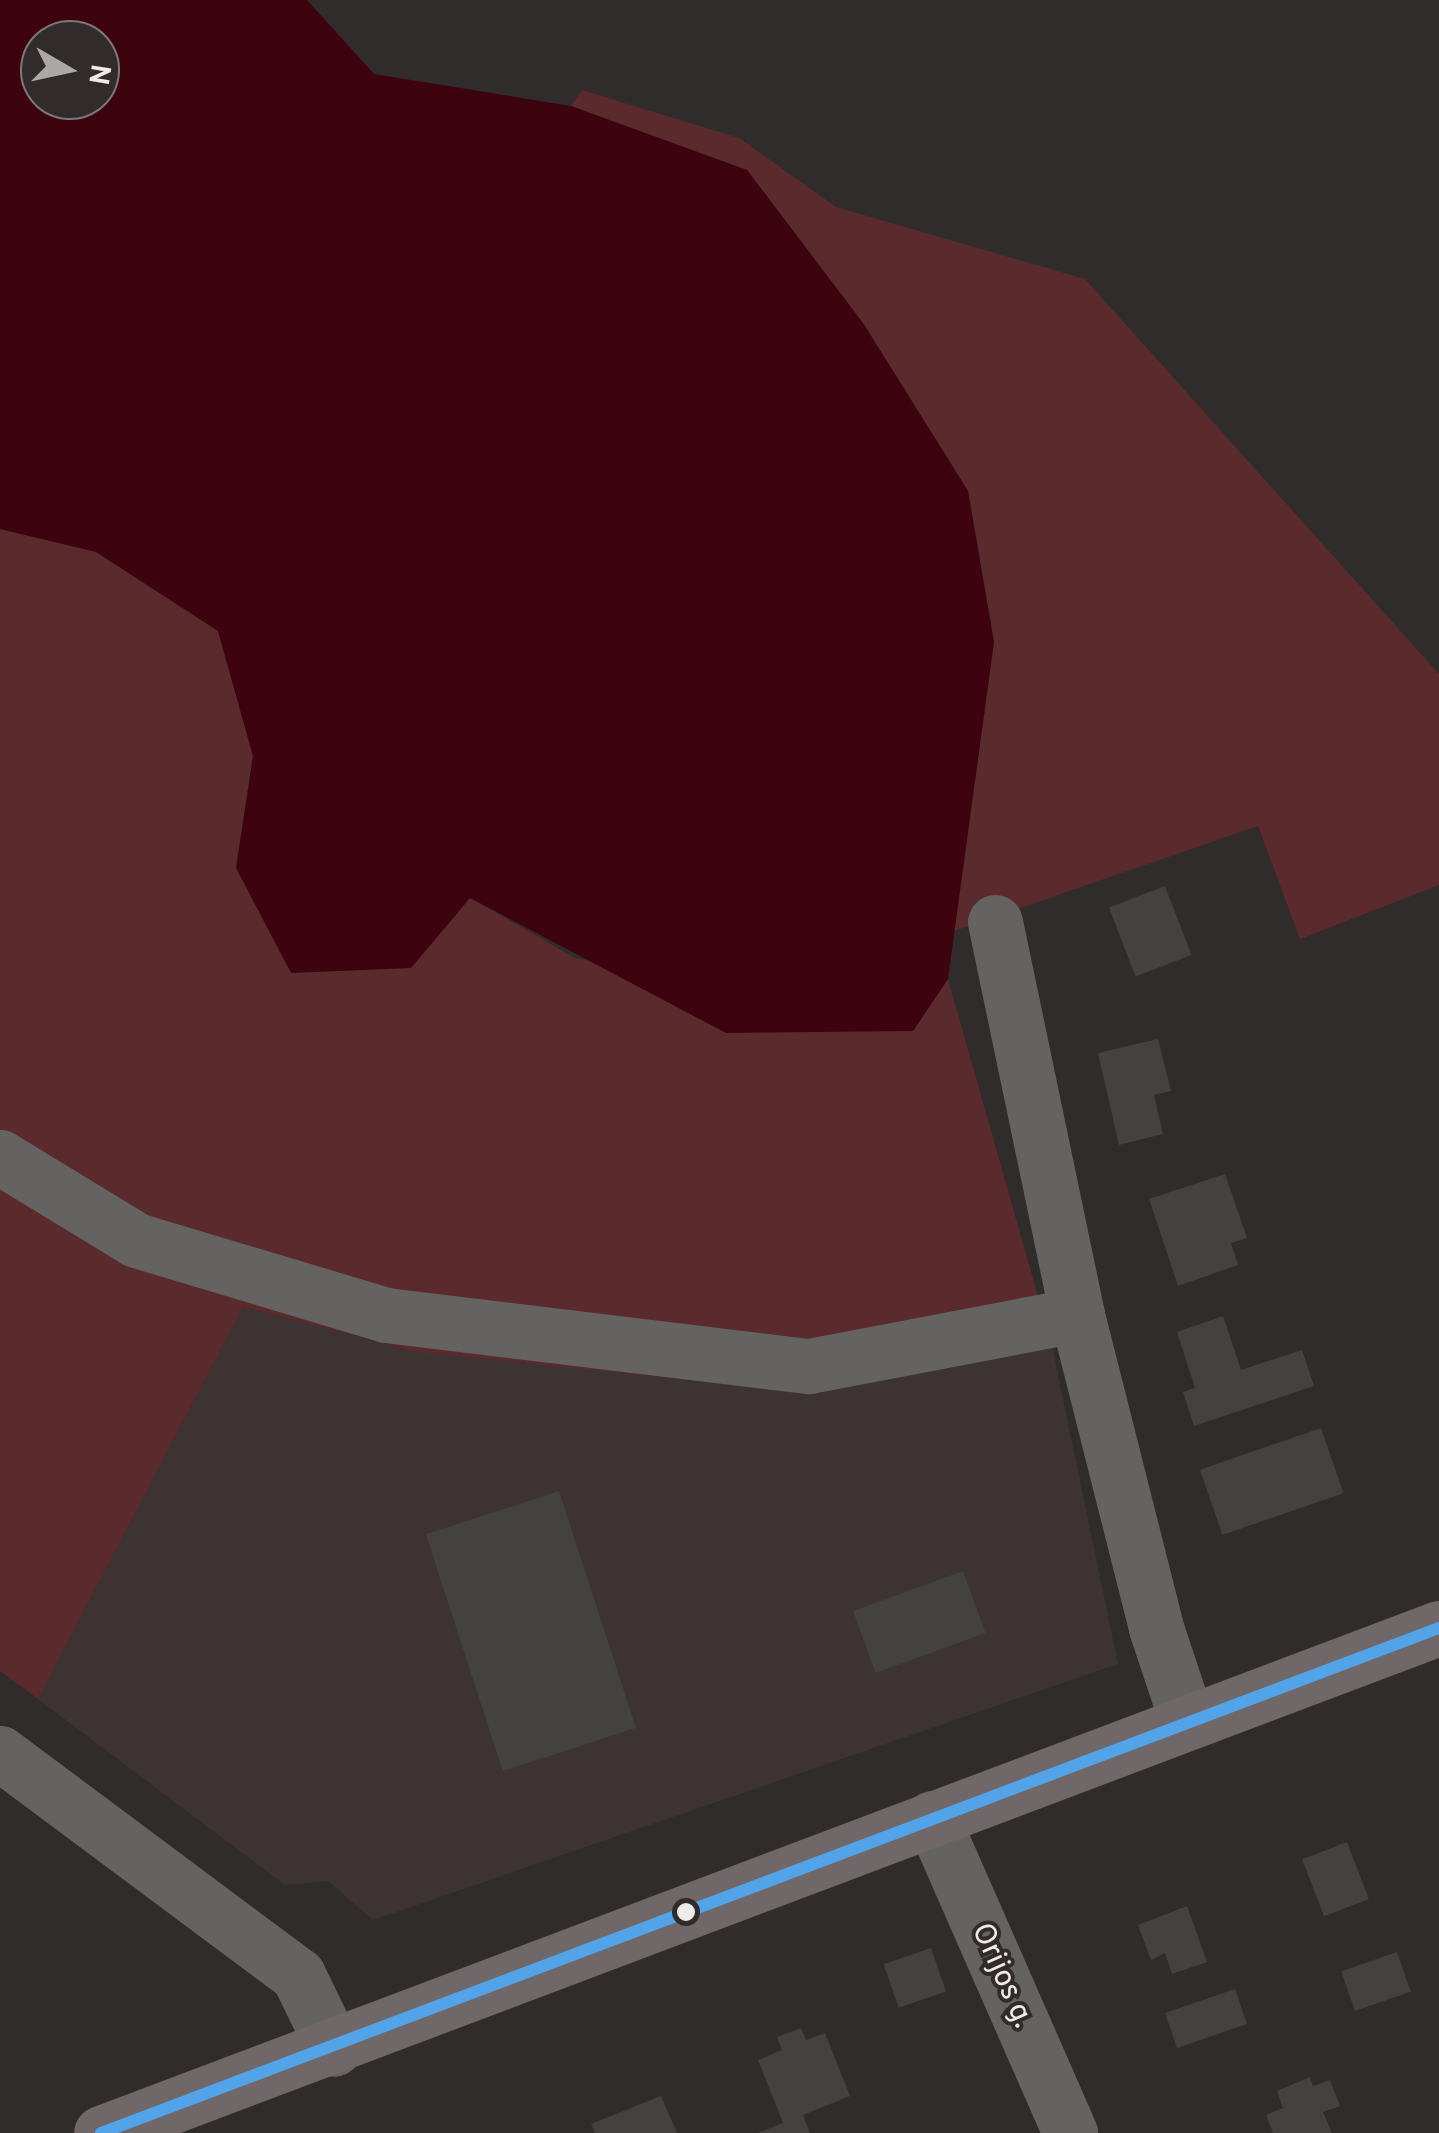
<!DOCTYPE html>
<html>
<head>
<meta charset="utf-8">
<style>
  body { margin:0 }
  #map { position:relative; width:1439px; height:2133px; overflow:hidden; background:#302c2c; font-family:Overpass,sans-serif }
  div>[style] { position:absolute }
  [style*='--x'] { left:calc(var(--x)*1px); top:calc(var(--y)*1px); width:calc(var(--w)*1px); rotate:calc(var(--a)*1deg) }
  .built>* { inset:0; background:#3e3333 }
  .green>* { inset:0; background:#5a2a2d }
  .water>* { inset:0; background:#3d040f }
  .building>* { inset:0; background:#444141; transform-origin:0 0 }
  .minor>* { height:55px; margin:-27.5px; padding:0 27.5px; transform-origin:27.5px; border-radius:27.5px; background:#656262 }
  .major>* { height:55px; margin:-27.5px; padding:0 27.5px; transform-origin:27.5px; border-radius:27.5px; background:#706868 }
  .bus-1>* { height:12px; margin:-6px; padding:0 6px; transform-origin:6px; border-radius:6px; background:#53a3e8 }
  .dots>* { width:28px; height:28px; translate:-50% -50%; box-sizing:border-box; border:5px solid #312b2b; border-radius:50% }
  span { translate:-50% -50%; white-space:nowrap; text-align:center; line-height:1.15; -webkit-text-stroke:8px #312b2b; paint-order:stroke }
  .street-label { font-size:30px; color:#efebeb }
  .north { position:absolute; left:20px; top:20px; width:100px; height:100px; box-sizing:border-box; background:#312b2b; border:2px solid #7d7878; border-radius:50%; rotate:99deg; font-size:28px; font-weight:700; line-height:40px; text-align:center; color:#efebeb }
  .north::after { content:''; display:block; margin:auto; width:35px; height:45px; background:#aca8a8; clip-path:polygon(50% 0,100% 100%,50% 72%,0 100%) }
</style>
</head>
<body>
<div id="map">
  <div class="built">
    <i style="clip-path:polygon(243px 1307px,418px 1352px,1052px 1346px,1118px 1664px,373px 1920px,328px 1881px,285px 1885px,38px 1699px)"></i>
  </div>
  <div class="green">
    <i style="clip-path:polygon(582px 90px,739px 138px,836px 207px,1085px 279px,1439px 674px,1439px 885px,1300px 939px,1258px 826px,954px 931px,994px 642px,968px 491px,863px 323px,747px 170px,571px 106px)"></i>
    <i style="clip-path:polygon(0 529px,96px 551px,218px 631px,253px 756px,236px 868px,411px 968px,469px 897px,575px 958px,913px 1031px,948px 979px,1052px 1346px,808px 1392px,418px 1352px,243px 1307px,38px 1699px,0 1671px)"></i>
  </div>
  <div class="water">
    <i style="clip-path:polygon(evenodd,0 0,307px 0,374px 74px,571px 106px,747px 170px,863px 323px,968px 491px,994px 642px,948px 979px,913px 1031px,726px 1033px,470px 898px,411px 968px,291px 973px,236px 868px,253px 756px,218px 631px,96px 552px,0 529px,0 0,40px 40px,100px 40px,100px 100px,40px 100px,40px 40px)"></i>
  </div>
  <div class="building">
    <i style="left:1165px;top:886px;width:74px;height:60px;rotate:69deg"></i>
    <i style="clip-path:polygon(1158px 1039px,1171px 1091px,1154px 1095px,1163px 1134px,1119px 1145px,1098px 1053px)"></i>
    <i style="clip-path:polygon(1225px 1174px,1247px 1238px,1231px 1243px,1238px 1265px,1178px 1286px,1149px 1199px)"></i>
    <i style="clip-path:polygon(1223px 1316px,1241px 1370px,1302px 1350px,1314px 1386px,1194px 1426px,1183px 1392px,1195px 1388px,1177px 1332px)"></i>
    <i style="left:1321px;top:1428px;width:69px;height:128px;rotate:71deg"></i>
    <i style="left:559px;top:1491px;width:249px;height:140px;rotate:72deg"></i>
    <i style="left:963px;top:1571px;width:66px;height:117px;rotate:70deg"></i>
    <i style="left:1347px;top:1842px;width:61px;height:48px;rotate:69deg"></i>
    <i style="clip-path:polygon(1187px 1906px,1207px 1962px,1172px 1974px,1165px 1953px,1151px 1960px,1138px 1925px)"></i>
    <i style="left:931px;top:1948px;width:46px;height:50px;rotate:71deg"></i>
    <i style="left:1397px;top:1952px;width:42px;height:59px;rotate:71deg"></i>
    <i style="left:1235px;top:1989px;width:37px;height:74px;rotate:71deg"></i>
    <i style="clip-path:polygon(801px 2028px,806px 2040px,825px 2033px,850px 2096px,803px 2115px,810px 2133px,758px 2133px,783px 2123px,758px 2060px,782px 2050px,777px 2037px)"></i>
    <i style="clip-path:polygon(1310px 2077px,1313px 2086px,1330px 2080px,1340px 2106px,1323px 2112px,1332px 2133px,1273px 2133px,1266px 2115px,1283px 2108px,1277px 2091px)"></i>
    <i style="clip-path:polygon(661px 2096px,677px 2133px,595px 2133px,591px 2124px)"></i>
  </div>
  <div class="minor">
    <i style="--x:995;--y:922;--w:401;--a:78.2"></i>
    <i style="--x:1077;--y:1315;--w:323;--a:75.8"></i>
    <i style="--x:1156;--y:1628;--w:98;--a:71.6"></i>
    <i style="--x:0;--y:1157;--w:159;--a:31.4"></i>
    <i style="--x:136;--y:1240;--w:261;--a:16.7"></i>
    <i style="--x:386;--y:1315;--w:426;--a:6.9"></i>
    <i style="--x:809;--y:1366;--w:273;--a:-10.8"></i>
    <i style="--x:0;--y:1753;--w:372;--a:36.7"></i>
    <i style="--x:298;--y:1975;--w:82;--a:64.1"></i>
    <i style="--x:932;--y:1818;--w:344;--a:66.3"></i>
  </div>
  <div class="major">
    <i style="--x:101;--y:2133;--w:1430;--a:-20.68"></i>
  </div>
  <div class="bus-1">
    <i style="--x:101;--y:2133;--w:1430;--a:-20.68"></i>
  </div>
  <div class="dots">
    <i style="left:686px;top:1912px;background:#efebeb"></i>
  </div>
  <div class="street-label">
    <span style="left:1001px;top:1976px;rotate:66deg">Orijos g.</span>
  </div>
  <div class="north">N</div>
</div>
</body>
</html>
